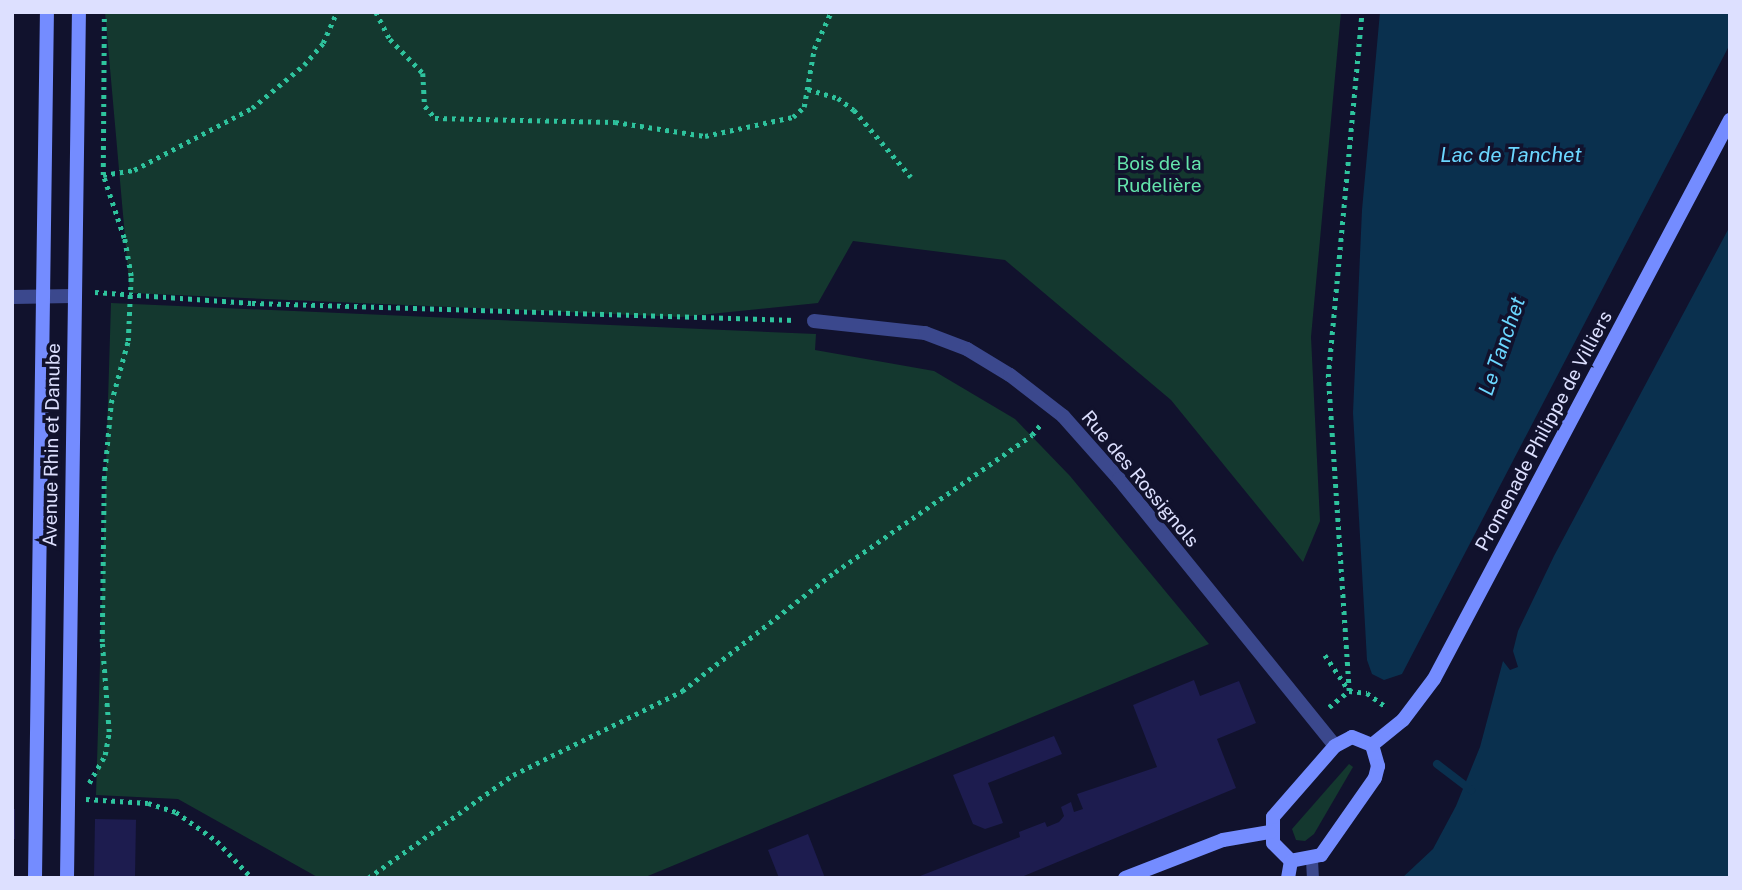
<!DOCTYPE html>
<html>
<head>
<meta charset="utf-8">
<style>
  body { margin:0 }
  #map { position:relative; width:1742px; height:890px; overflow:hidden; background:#11122d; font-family:"Public Sans",sans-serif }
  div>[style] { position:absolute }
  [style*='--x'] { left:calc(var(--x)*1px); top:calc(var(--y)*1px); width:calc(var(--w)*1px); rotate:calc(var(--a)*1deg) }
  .green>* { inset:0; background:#14382f }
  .water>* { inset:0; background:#0a304e }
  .stream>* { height:8px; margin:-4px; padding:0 4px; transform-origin:4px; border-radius:4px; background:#0a304e }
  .building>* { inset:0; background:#1d1c4f; transform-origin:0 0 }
  .path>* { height:4.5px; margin-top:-2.25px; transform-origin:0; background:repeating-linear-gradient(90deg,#2ec39d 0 3.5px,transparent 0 8.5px) }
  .lane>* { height:12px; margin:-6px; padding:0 6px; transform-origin:6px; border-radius:6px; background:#3b488d }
  .street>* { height:14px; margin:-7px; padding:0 7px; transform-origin:7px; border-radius:7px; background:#3b488d }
  .secondary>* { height:14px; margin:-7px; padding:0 7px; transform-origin:7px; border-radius:7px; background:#748cff }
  span { translate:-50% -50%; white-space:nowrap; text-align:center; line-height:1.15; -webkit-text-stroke:7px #11122d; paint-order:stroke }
  .park-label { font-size:19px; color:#64e4ac }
  .street-label { font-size:19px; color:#dde0ff }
  .water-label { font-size:21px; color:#6bd7ff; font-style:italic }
  .frame { position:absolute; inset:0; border:14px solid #dde0ff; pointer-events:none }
</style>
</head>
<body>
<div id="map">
  <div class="green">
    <i style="clip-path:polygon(105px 12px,1341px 12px,1311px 337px,1320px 521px,1303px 562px,1171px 400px,1005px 260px,853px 241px,818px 303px,681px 317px,130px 293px)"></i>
    <i style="clip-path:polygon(111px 303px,816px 334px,815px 350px,934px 371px,1015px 419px,1070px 476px,1209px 644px,643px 878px,319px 878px,178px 799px,96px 795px)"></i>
    <i style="clip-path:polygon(12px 434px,14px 802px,12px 802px)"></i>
    <i style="clip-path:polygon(1349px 764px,1353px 767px,1314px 834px,1305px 841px,1296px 840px,1292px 829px)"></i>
  </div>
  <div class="water">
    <i style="clip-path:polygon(1380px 12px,1730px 12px,1730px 44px,1402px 674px,1384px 680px,1372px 674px,1367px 660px,1353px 413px,1362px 210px)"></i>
    <i style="clip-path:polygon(1730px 226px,1730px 878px,1402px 878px,1433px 849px,1456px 806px,1480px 747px,1503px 661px,1510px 670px,1518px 667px,1513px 651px,1518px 631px,1554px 556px)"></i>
  </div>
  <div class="stream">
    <i style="--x:1437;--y:764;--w:43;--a:37.4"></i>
  </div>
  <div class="building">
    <i style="clip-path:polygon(1194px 680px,1200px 696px,1239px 681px,1256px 723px,1217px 739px,1236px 788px,1019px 878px,915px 878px,1020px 837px,1019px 832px,1045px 822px,1047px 827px,1059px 822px,1064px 816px,1061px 807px,1071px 802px,1074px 812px,1083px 809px,1077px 794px,1157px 767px,1133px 705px)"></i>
    <i style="clip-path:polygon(1054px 736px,1062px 754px,988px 783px,1003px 823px,985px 829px,973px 824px,953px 775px)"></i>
    <i style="left:12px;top:809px;width:3px;height:30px"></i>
    <i style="left:95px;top:819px;width:41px;height:59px;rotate:1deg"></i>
    <i style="clip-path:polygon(808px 834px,825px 878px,779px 878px,768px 850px)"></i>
  </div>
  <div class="path">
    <i style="--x:376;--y:12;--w:30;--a:63"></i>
    <i style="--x:390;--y:39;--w:47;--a:45.9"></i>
    <i style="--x:423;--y:73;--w:33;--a:87"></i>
    <i style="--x:425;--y:106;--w:16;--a:50"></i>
    <i style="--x:435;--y:118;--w:180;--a:1.3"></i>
    <i style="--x:615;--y:122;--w:91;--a:8.8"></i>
    <i style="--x:705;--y:136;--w:90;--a:-12.2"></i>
    <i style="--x:793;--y:117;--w:15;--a:-42"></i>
    <i style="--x:804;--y:107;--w:59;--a:-80.2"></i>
    <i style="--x:814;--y:49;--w:41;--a:-65.3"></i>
    <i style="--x:808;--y:89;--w:31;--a:17"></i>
    <i style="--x:838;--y:98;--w:20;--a:37"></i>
    <i style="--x:854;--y:110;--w:88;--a:49.6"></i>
    <i style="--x:103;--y:175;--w:31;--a:-9"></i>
    <i style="--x:134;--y:170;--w:133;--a:-27.7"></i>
    <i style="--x:252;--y:108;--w:67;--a:-39.6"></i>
    <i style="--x:304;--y:65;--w:29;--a:-49"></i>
    <i style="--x:323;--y:43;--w:34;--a:-66"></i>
    <i style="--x:95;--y:292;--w:157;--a:4"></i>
    <i style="--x:252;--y:303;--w:544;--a:1.79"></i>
    <i style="--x:1325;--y:655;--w:41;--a:55.9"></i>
    <i style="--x:1349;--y:691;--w:315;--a:-93.8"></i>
    <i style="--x:1328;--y:377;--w:367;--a:-84.7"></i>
    <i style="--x:1329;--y:707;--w:26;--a:-39"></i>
    <i style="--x:1349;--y:691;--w:18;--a:6"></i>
    <i style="--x:1367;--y:693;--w:24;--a:36"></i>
    <i style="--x:89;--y:783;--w:32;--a:-60"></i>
    <i style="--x:105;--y:755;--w:23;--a:-80"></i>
    <i style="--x:109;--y:732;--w:90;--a:-94.4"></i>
    <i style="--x:102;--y:642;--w:163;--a:-89.3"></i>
    <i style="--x:104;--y:479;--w:76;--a:-84.7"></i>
    <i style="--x:111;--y:403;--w:64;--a:-74.7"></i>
    <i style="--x:128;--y:341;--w:65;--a:-87.4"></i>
    <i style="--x:131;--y:276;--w:39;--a:-100"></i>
    <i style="--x:124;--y:238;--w:66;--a:-108.4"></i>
    <i style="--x:103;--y:175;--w:163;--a:-89.6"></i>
    <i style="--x:86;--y:799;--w:62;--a:3.7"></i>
    <i style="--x:148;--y:803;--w:29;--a:18"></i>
    <i style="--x:176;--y:812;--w:50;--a:35.3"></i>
    <i style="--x:217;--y:841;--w:51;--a:46.6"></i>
    <i style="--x:368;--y:878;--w:178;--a:-35.4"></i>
    <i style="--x:513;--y:775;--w:189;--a:-26.4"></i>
    <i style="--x:682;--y:691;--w:194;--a:-37.9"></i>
    <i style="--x:835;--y:572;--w:240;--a:-34.8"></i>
    <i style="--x:1032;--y:435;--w:14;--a:-51"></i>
  </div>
  <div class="lane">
    <i style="--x:1312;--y:860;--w:18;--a:87"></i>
  </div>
  <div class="street">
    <i style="--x:12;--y:297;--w:61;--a:-0.9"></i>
    <i style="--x:814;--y:321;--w:112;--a:6.2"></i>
    <i style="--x:925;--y:333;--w:45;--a:20.9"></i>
    <i style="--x:967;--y:349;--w:50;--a:31.2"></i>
    <i style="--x:1010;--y:375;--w:67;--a:37.7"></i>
    <i style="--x:1063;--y:416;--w:84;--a:48.4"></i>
    <i style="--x:1119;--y:479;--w:343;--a:51"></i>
  </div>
  <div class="secondary">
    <i style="--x:1352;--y:737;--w:22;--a:22"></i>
    <i style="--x:1372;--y:745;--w:22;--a:74"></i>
    <i style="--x:1378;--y:766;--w:12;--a:104"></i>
    <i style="--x:1375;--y:778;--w:94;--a:125"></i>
    <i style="--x:1321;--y:855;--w:31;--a:169"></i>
    <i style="--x:1291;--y:861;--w:25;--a:-135"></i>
    <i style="--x:1273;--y:843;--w:26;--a:-90"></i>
    <i style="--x:1273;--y:817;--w:94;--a:-48.9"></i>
    <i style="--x:1335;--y:746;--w:19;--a:-28"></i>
    <i style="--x:1372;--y:745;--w:40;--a:-39"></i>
    <i style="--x:1403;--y:720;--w:51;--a:-52.9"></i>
    <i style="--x:1434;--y:679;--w:633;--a:-62.1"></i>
    <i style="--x:35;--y:878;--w:866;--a:-89.21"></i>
    <i style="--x:67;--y:878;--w:866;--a:-89.21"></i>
    <i style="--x:1125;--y:878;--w:105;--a:-21.2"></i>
    <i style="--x:1223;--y:840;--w:48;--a:-9.7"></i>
    <i style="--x:1288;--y:878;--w:17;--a:-80"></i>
  </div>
  <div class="park-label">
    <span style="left:1159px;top:175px">Bois de la<br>Rudelière</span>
  </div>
  <div class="street-label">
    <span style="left:1544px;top:431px;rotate:-62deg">Promenade Philippe de Villiers</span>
    <span style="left:52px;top:445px;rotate:-89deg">Avenue Rhin et Danube</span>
    <span style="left:1140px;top:479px;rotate:50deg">Rue des Rossignols</span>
  </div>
  <div class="water-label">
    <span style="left:1511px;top:155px">Lac de Tanchet</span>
    <span style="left:1502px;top:346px;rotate:-71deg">Le Tanchet</span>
  </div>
  <div class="frame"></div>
</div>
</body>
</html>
